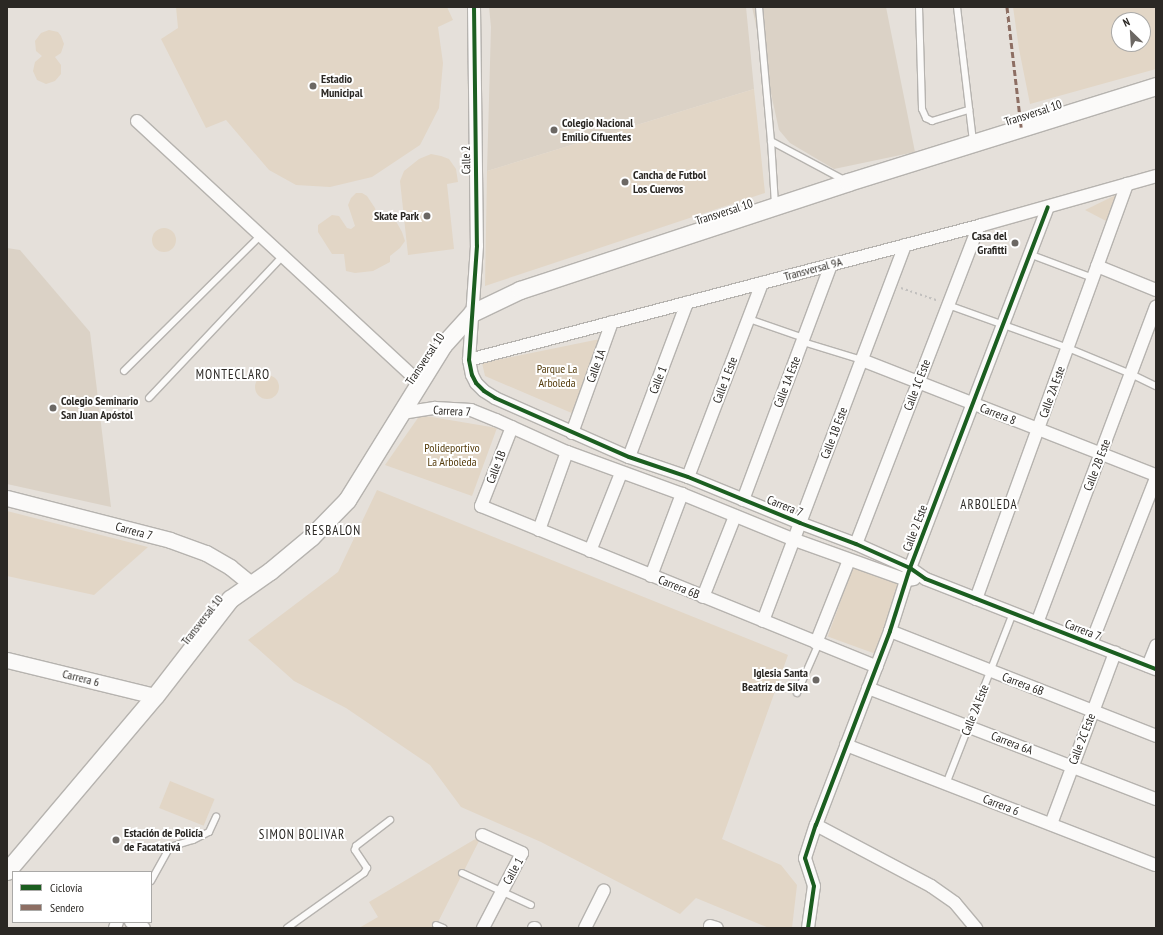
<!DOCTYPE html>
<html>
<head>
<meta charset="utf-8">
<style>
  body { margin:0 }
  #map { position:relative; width:1163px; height:935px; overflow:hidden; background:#e5e0da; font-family:"PT Sans Narrow",sans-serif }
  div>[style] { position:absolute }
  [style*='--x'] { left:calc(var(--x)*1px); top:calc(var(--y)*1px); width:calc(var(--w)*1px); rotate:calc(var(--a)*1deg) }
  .built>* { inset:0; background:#dbd2c6 }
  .green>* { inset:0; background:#e2d6c6; transform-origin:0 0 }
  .round { border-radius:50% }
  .path>* { height:2px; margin-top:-1px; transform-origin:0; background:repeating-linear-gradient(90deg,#c2c0be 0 2px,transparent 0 5px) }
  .roads { filter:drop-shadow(1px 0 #b6b3af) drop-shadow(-1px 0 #b6b3af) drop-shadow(0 1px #b6b3af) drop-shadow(0 -1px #b6b3af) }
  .service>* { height:6px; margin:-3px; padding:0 3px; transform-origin:3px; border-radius:3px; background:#fbfaf9 }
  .minor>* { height:12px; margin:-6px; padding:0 6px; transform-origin:6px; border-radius:6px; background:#fbfaf9 }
  .tertiary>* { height:15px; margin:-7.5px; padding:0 7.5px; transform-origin:7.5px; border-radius:7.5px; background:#fbfaf9 }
  .secondary>* { height:17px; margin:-8.5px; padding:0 8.5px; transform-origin:8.5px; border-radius:8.5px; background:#fbfaf9 }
  .quiet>* { height:3px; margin-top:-1.5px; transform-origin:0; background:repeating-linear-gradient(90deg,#8d6e63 0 6px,transparent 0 9px) }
  .cycleway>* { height:4px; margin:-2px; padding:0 2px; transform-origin:2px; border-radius:2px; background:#1b5e20 }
  .dots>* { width:11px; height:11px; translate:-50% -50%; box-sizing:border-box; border:2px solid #fff; border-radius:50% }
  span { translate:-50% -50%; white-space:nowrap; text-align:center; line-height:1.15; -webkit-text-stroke:4px #fff; paint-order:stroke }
  .poi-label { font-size:12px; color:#2b2824; font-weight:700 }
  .left { translate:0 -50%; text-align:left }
  .right { translate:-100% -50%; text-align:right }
  .street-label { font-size:12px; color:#2b2824 }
  .park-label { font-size:12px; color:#553c0c }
  .neighbourhood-label { font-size:13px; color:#2b2824; letter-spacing:1px }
  .frame { position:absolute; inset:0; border:8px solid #2b2824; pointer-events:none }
  .legend { position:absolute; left:12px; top:871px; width:140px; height:52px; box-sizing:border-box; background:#fff; border:1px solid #aaa9a7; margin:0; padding:5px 7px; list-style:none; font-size:12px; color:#2b2824 }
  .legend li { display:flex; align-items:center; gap:8px; height:20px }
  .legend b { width:20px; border:1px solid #aaa9a7 }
  .north { position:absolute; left:1111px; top:12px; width:40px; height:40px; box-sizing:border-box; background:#fff; border:1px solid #aaa9a7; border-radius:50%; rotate:335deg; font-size:11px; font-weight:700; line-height:16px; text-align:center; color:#2b2824 }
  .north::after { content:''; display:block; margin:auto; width:14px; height:18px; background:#6c6864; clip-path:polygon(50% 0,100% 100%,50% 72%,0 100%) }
</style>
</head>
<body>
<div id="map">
  <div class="built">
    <i style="clip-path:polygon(489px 7px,746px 7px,754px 89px,487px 171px,491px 27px)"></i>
    <i style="clip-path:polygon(752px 7px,886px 7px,915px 152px,834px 169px,790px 143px,779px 130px)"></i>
    <i style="clip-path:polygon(7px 248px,20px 250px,90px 332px,111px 507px,7px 484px)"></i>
  </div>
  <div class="green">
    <i style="clip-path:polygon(176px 7px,447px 7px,453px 20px,438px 27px,443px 63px,439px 108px,420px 145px,372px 177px,330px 187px,296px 185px,269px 170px,226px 120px,206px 128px,161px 39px,178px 28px)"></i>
    <i style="clip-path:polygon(evenodd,1013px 7px,1156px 7px,1156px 69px,1030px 104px,1019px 49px,1013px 7px,1119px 20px,1143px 20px,1143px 44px,1119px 44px,1119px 20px)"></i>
    <i style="clip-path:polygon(49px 30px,58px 32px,61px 36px,64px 44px,61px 53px,55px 57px,61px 65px,61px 74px,55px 81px,46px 84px,37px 80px,33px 71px,35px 62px,42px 56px,36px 51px,35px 41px,41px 33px)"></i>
    <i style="clip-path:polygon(754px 89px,765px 193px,485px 286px,487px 171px)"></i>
    <i style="clip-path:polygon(431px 154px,441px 156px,449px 159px,456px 169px,458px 182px,447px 184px,454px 249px,408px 255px,400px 181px,404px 171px,419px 159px)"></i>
    <i style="clip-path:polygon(1122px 192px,1108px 222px,1085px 210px)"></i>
    <i style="clip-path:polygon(356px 193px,362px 193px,367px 196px,375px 208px,377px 216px,388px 212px,392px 214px,402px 232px,405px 241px,400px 248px,390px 256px,390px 262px,373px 271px,355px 273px,346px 271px,344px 254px,332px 254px,318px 232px,318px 225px,332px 215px,339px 216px,347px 228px,351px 229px,355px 226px,348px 205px,351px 198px)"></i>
    <i class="round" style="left:152px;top:228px;width:24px;height:24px"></i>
    <i style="clip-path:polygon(600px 339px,574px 414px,485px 376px,482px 363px)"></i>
    <i class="round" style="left:255px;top:375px;width:24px;height:24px"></i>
    <i style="clip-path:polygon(420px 415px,497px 428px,472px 496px,385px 465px)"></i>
    <i style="clip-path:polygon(377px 490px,788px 655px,722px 839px,781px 865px,797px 885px,792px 928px,769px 928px,696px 898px,680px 914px,541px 842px,461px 807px,430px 765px,346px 708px,294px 681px,248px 640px,338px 572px)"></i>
    <i style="clip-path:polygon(7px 511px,148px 547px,94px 595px,7px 576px)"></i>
    <i style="left:853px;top:567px;width:52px;height:74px;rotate:20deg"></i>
    <i style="left:170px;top:781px;width:48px;height:29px;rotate:22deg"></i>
    <i style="clip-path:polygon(482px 835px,435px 928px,359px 928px,378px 917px,369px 902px)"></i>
  </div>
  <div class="path">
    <i style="--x:901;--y:288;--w:40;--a:18.9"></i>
  </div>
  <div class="roads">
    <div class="service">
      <i style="--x:759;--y:7;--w:135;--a:84.9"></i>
      <i style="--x:771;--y:141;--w:64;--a:86.4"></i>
      <i style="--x:919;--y:7;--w:102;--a:88.3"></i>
      <i style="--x:922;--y:109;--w:10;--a:66"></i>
      <i style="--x:926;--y:118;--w:7;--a:27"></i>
      <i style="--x:932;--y:121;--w:39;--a:-17"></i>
      <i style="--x:957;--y:7;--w:136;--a:83.2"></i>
      <i style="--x:771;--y:141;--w:83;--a:28.1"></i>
      <i style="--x:1029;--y:254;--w:68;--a:20.6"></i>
      <i style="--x:948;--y:305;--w:127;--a:19.7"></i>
      <i style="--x:1068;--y:348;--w:68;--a:22.4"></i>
      <i style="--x:1131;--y:374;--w:28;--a:26"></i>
      <i style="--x:749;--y:319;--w:58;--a:19.1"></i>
      <i style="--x:803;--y:342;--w:62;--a:17"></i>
      <i style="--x:124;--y:371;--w:193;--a:-44.8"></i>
      <i style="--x:149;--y:398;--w:195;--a:-46.7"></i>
      <i style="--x:797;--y:693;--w:55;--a:-66.3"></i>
      <i style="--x:946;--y:784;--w:184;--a:-68.6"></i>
      <i style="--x:462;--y:873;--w:76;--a:24.9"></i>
      <i style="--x:151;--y:881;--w:39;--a:-61"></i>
      <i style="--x:170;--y:847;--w:24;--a:-17"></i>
      <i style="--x:193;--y:840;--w:18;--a:-27"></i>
      <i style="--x:209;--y:832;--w:17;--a:-65"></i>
      <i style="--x:436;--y:925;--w:8;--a:23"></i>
      <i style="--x:287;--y:928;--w:95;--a:-35.5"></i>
      <i style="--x:364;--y:873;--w:6;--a:-59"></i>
      <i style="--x:367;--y:868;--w:22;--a:-124"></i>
      <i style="--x:355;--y:850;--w:4;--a:-76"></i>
      <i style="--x:356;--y:846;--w:43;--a:-37.4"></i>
    </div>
    <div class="minor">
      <i style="--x:474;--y:7;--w:239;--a:89.3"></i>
      <i style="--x:477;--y:246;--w:114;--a:94"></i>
      <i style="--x:469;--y:360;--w:15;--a:79"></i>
      <i style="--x:472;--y:375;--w:9;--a:63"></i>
      <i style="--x:476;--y:383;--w:11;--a:45"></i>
      <i style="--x:484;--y:391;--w:13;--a:32"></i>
      <i style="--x:495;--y:398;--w:146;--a:23.8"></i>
      <i style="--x:629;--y:457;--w:62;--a:18.7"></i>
      <i style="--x:688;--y:477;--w:121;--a:22.3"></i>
      <i style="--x:800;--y:523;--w:60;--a:20.6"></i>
      <i style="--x:856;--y:544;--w:59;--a:24"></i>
      <i style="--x:910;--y:568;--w:19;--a:35"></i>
      <i style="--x:926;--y:579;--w:247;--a:21.4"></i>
      <i style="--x:137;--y:121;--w:386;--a:42.8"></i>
      <i style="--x:1097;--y:266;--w:64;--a:22.1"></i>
      <i style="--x:469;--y:360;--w:530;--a:-14.74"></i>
      <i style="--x:982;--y:225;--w:181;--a:-15.7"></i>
      <i style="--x:862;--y:360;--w:316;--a:21.4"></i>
      <i style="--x:402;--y:413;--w:33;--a:-9"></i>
      <i style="--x:435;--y:408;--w:36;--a:3"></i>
      <i style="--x:471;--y:410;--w:27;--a:22"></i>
      <i style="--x:496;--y:420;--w:78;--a:24.3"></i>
      <i style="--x:567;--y:452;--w:122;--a:20.1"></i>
      <i style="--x:682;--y:494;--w:122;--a:22.2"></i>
      <i style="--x:795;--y:540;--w:119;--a:19.7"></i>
      <i style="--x:907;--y:580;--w:7;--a:-8"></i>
      <i style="--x:512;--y:427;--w:85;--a:111.4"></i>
      <i style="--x:481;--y:506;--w:427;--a:22.1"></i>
      <i style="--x:572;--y:433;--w:118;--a:-70.2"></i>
      <i style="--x:629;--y:457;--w:165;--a:-69.4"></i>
      <i style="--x:688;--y:477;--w:208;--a:-69.1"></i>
      <i style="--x:743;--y:500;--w:251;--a:-69.5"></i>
      <i style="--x:539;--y:530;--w:83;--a:-70.3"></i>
      <i style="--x:856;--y:544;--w:341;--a:-68.9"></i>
      <i style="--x:590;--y:551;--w:84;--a:-68.3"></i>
      <i style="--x:651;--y:576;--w:88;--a:-69.3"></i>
      <i style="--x:703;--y:597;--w:87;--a:-68.4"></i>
      <i style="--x:976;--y:599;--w:442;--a:-70"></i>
      <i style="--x:763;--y:621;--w:402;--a:-69.3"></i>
      <i style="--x:1037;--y:623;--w:338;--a:-69.4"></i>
      <i style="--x:890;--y:631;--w:286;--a:21.5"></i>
      <i style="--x:816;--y:643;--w:89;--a:-68.3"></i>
      <i style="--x:1091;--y:644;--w:178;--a:-68.6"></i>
      <i style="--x:1148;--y:666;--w:22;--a:-68"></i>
      <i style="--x:868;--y:688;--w:309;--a:21.1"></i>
      <i style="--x:846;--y:745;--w:332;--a:21.2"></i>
      <i style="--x:1051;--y:824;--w:183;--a:-69.5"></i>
      <i style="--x:816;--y:825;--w:130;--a:27.9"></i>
      <i style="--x:931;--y:886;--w:29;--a:35"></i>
      <i style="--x:955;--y:903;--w:33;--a:50"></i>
      <i style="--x:482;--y:835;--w:44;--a:24.2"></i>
      <i style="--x:522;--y:853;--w:85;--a:117.5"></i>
      <i style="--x:131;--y:922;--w:14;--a:25"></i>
      <i style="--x:710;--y:926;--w:7;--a:16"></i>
      <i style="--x:115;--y:928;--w:6;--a:-72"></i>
      <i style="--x:534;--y:928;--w:1;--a:0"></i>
      <i style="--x:585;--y:928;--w:42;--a:-63.4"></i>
      <i style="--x:808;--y:928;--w:42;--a:-81.9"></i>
      <i style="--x:814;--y:886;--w:29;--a:-108"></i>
      <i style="--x:805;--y:858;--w:35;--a:-72"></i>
      <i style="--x:816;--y:825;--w:208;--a:-69.1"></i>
      <i style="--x:890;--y:631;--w:66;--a:-72.4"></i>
      <i style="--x:910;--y:568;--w:386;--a:-69.1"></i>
    </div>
    <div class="tertiary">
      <i style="--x:7;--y:498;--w:168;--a:14.4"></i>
      <i style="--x:170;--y:540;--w:38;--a:20"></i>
      <i style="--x:206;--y:553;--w:28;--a:30"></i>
      <i style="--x:230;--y:567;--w:27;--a:39"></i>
      <i style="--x:7;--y:660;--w:152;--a:13.7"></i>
    </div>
    <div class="secondary">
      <i style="--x:7;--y:871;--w:229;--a:-49.8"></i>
      <i style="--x:155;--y:696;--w:123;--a:-52.3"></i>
      <i style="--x:230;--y:599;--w:49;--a:-35"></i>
      <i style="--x:270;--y:571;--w:53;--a:-39.7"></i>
      <i style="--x:311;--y:537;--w:52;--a:-45.8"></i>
      <i style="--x:347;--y:500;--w:182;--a:-58.2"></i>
      <i style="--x:443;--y:345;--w:43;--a:-47.8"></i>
      <i style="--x:472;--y:313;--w:53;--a:-25.6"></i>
      <i style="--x:520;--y:290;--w:345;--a:-18.2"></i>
      <i style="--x:848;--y:182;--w:323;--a:-17.3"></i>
    </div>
  </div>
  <div class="quiet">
    <i style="--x:1007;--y:7;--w:121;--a:83.3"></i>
  </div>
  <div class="cycleway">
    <i style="--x:474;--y:7;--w:239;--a:89.3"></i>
    <i style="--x:477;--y:246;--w:114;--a:94"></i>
    <i style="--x:469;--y:360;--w:15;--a:79"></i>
    <i style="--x:472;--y:375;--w:9;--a:63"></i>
    <i style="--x:476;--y:383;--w:11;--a:45"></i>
    <i style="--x:484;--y:391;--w:13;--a:32"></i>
    <i style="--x:495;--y:398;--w:146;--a:23.8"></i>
    <i style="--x:629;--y:457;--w:62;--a:18.7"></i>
    <i style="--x:688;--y:477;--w:121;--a:22.3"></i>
    <i style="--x:800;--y:523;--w:60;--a:20.6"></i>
    <i style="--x:856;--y:544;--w:59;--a:24"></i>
    <i style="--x:910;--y:568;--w:19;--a:35"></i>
    <i style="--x:926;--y:579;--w:247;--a:21.4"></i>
    <i style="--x:808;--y:928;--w:42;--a:-81.9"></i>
    <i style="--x:814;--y:886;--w:29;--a:-108"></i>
    <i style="--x:805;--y:858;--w:35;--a:-72"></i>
    <i style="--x:816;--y:825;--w:208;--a:-69.1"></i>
    <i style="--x:890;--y:631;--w:66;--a:-72.4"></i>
    <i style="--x:910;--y:568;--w:386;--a:-69.1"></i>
  </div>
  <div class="dots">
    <i style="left:313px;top:86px;background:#6c6864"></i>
    <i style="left:554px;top:130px;background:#6c6864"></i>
    <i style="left:625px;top:182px;background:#6c6864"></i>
    <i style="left:427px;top:216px;background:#6c6864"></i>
    <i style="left:1015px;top:243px;background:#6c6864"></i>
    <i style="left:53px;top:408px;background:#6c6864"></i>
    <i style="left:816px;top:680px;background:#6c6864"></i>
    <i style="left:116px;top:840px;background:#6c6864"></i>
  </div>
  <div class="poi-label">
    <span class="left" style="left:321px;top:86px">Estadio<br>Municipal</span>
    <span class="left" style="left:562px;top:130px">Colegio Nacional<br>Emilio Cifuentes</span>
    <span class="left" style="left:633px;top:182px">Cancha de Futbol<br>Los Cuervos</span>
    <span class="right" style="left:419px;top:216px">Skate Park</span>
    <span class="right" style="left:1007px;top:243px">Casa del<br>Grafitti</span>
    <span class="left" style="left:61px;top:408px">Colegio Seminario<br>San Juan Apóstol</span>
    <span class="right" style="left:808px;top:680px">Iglesia Santa<br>Beatríz de Silva</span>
    <span class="left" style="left:124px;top:840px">Estación de Policía<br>de Facatativá</span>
  </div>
  <div class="street-label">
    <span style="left:1033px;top:113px;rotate:-18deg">Transversal 10</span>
    <span style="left:466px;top:160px;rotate:-91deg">Calle 2</span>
    <span style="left:724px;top:212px;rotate:-18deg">Transversal 10</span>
    <span style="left:813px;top:269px;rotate:-15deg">Transversal 9A</span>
    <span style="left:425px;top:359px;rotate:-56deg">Transversal 10</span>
    <span style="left:596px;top:366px;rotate:-70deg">Calle 1A</span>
    <span style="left:658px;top:380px;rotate:-69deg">Calle 1</span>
    <span style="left:725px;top:380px;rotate:-69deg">Calle 1 Este</span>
    <span style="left:787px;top:382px;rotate:-69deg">Calle 1A Este</span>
    <span style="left:917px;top:385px;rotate:-69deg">Calle 1C Este</span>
    <span style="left:1052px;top:392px;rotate:-70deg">Calle 2A Este</span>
    <span style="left:452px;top:411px;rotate:3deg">Carrera 7</span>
    <span style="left:998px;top:414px;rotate:21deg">Carrera 8</span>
    <span style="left:834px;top:433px;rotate:-69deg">Calle 1B Este</span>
    <span style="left:1097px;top:465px;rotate:-69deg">Calle 2B Este</span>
    <span style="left:496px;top:467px;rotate:-69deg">Calle 1B</span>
    <span style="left:785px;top:506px;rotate:22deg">Carrera 7</span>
    <span style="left:915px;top:528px;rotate:-69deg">Calle 2 Este</span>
    <span style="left:134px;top:531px;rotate:15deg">Carrera 7</span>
    <span style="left:679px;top:587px;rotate:22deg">Carrera 6B</span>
    <span style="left:202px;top:620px;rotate:-52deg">Transversal 10</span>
    <span style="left:1083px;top:630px;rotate:21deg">Carrera 7</span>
    <span style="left:81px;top:678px;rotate:14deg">Carrera 6</span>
    <span style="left:1023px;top:684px;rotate:21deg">Carrera 6B</span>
    <span style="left:975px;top:710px;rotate:-68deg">Calle 2A Este</span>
    <span style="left:1082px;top:739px;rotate:-69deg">Calle 2C Este</span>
    <span style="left:1012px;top:743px;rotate:21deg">Carrera 6A</span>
    <span style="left:1001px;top:805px;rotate:21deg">Carrera 6</span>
    <span style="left:513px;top:871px;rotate:-61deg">Calle 1</span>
  </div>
  <div class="park-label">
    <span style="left:557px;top:376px">Parque La<br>Arboleda</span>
    <span style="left:452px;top:455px">Polideportivo<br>La Arboleda</span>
  </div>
  <div class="neighbourhood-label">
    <span style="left:233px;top:375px">MONTECLARO</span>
    <span style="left:989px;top:505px">ARBOLEDA</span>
    <span style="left:333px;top:531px">RESBALON</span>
    <span style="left:302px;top:835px">SIMON BOLIVAR</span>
  </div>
  <div class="frame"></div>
  <ul class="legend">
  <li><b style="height:5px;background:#1b5e20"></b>Ciclovía</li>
  <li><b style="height:5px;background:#8d6e63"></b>Sendero</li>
  </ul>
  <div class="north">N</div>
</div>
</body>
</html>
